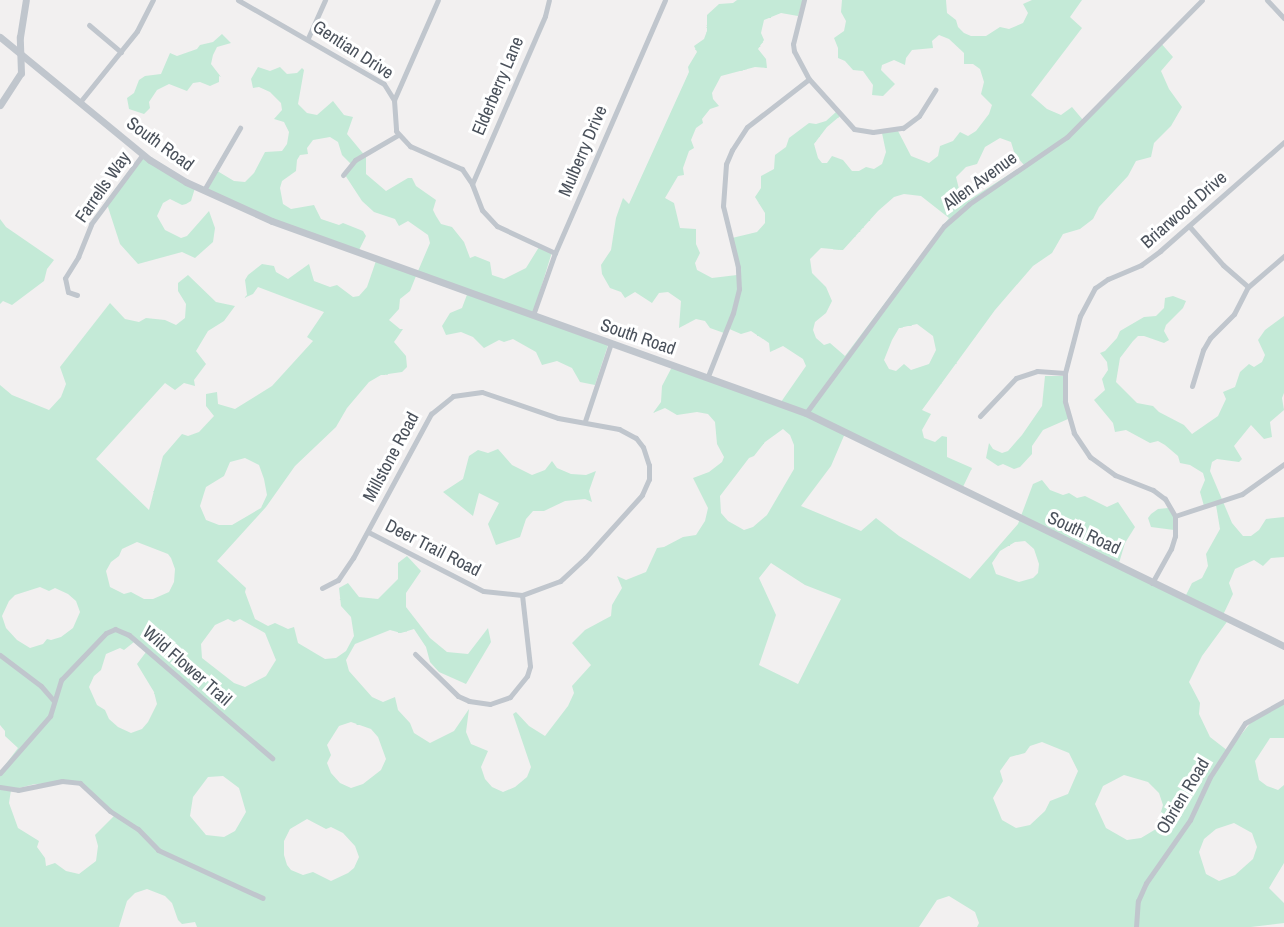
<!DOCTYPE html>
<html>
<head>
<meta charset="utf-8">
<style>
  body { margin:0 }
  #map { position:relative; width:1284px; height:927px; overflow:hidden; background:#f2f0f0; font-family:"Archivo Narrow",sans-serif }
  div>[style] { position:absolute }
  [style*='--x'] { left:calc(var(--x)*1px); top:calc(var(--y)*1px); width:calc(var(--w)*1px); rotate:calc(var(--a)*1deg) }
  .green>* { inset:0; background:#c4ead7 }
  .minor>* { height:5px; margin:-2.5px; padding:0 2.5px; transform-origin:2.5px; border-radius:2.5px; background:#c0c6cd }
  .tertiary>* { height:7px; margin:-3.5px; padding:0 3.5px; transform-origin:3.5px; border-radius:3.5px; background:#c0c6cd }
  span { translate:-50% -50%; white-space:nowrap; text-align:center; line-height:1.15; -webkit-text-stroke:6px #fff; paint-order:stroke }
  .street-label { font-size:18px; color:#4a515b }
</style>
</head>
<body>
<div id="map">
  <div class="green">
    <i style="clip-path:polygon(evenodd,737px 0,803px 0,798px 16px,781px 13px,764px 20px,761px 33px,764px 40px,758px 49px,766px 59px,767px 68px,755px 67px,721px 76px,712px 93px,713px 99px,719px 106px,710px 109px,702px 119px,703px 123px,696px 128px,691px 140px,694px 148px,689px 151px,683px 168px,684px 175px,678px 176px,665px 198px,674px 203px,680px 228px,696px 229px,696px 244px,700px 253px,695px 263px,697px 270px,712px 278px,737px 275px,732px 238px,757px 232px,765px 223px,765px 213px,755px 197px,761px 188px,761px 176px,774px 169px,775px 155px,786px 147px,789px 138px,809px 123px,816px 124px,826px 121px,836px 112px,840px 116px,827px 127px,814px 144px,818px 158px,822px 163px,827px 163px,832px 156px,843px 160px,852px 171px,859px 171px,866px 167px,874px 169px,882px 164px,886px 152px,882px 133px,898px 131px,911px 156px,929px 163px,938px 156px,940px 146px,953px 141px,960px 132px,968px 136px,976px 131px,989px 114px,992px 105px,981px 94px,984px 82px,980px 69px,973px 64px,964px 64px,964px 53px,949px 39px,939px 35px,932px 41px,933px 48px,912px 50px,906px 58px,905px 65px,894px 60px,882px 65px,881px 70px,895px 84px,883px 96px,872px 95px,873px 85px,863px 71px,853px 70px,845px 61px,838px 58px,838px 48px,834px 38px,844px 31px,846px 21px,841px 12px,842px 0,946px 0,947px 13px,956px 20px,958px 27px,964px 33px,971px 36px,986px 36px,1000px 27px,1009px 29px,1023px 23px,1028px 13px,1023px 4px,1032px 0,1082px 0,1070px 17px,1082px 28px,1031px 95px,1047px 109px,1061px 115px,1072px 107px,1083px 120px,1160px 42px,1173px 57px,1161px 71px,1169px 89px,1182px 107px,1171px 126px,1154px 143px,1151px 157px,1136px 161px,1128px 176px,1099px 207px,1093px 219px,1080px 229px,1063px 234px,1052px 253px,1033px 266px,995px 310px,922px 410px,931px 414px,922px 430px,924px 438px,935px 442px,942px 436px,947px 437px,947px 457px,972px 468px,962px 489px,846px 431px,831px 466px,801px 506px,861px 531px,876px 518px,899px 536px,970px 579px,1018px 524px,1033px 484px,1042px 480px,1050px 490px,1063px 495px,1069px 493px,1077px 498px,1085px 496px,1107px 507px,1118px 502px,1135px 527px,1125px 543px,1119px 563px,1185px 597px,1192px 583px,1202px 578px,1208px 566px,1206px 554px,1220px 529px,1216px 505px,1204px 506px,1200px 492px,1205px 480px,1203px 473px,1190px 465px,1180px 463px,1178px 456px,1165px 445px,1158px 441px,1150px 443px,1126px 430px,1115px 432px,1113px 423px,1094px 400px,1105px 390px,1102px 379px,1108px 370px,1107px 362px,1100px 353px,1105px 351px,1117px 338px,1120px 331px,1144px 317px,1156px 316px,1164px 308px,1165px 298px,1173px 296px,1186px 301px,1183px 308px,1166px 325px,1164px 331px,1169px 340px,1164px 343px,1144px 336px,1138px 336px,1133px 341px,1120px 358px,1116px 382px,1137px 403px,1153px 406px,1159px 412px,1184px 425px,1192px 434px,1218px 416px,1226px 399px,1223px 392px,1235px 387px,1240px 372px,1249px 364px,1254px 367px,1262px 362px,1265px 355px,1258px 340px,1265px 330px,1284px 316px,1284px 393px,1282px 398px,1284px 410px,1270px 422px,1272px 437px,1264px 439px,1251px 425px,1234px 446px,1242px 459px,1239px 462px,1217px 459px,1212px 462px,1210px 471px,1232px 523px,1243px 536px,1251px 536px,1259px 530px,1266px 519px,1284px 517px,1284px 557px,1271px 558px,1263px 566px,1254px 560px,1235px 569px,1229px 583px,1233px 594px,1223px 615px,1229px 619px,1202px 656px,1189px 682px,1200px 703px,1199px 714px,1210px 737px,1228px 751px,1252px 721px,1284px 704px,1284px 738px,1270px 738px,1255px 761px,1259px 780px,1267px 786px,1278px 790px,1284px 785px,1284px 863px,1269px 888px,1284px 903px,1284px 923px,1251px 927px,977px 927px,979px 923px,975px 912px,949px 896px,937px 900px,919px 927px,197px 927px,195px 922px,182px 924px,178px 920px,172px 903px,165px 896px,147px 889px,135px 893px,127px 901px,119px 927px,0 927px,0 772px,18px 748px,5px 736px,5px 731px,0 725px,0 385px,12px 395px,49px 410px,61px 397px,66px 384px,60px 367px,110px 303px,125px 319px,139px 322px,146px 318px,165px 320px,176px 325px,185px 318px,186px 304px,178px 291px,178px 283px,188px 275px,216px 302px,235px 306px,224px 321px,208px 331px,196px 351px,206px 364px,194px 380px,195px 386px,184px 383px,175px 390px,165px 383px,96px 459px,149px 510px,163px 456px,182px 434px,188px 436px,199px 432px,214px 416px,206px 406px,206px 394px,217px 392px,218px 404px,235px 409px,272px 386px,313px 341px,307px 337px,324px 312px,258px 287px,253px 294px,244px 298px,247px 295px,245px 280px,248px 275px,262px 264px,274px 266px,276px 272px,288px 279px,309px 264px,314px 281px,330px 287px,337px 285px,353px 297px,359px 296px,367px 287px,377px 258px,416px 276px,410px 291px,400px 299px,399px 309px,389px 320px,400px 329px,403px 329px,394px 342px,406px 356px,407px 367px,402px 372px,381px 375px,369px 382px,347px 408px,336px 427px,295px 466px,266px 507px,217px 561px,246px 588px,245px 592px,255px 619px,268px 626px,275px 623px,288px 629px,294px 627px,298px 643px,325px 659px,336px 658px,346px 651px,354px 636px,351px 617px,341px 606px,339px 588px,348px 583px,359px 597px,378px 599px,398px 579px,398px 563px,407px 556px,421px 571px,406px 593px,406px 607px,430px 638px,447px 652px,468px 654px,488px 628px,491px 642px,466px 684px,439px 672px,430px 662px,426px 647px,414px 629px,401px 633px,390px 630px,355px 644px,346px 660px,349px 671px,372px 697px,383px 702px,395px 697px,398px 710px,410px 723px,414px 733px,430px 743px,454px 731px,469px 709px,466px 732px,471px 744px,488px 751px,481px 767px,485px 779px,492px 787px,503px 792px,515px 787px,527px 777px,531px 767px,513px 714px,516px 712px,529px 726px,545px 736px,568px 706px,574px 693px,572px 686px,591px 665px,572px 643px,585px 630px,611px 616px,612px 605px,622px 588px,617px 576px,626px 580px,646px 572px,657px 548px,664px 547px,683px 537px,696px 535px,705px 521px,708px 508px,693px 478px,709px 472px,722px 462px,724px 457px,717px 444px,715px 422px,708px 414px,697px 412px,677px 415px,665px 408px,653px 413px,661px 402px,662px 386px,673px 365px,781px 402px,806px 366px,803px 359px,783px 346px,770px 352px,769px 343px,751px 331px,741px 334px,727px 328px,724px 333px,710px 328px,705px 321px,696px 319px,679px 328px,681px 301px,668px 292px,659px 293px,652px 303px,635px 292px,625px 298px,621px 292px,610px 288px,602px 274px,601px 265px,611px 250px,616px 218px,623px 198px,629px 204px,689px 72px,688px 67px,697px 52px,694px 46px,704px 39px,707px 31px,707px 15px,719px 4px,733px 3px,737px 0,1000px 138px,1011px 142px,1015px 155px,1024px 165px,969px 200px,959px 189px,956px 177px,966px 167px,977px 164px,985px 147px,1000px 138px,737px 0,904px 194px,921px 196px,949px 218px,845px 356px,830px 343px,824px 345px,816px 338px,813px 330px,815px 322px,826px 313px,832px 301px,826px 287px,812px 273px,810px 259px,821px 248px,843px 250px,878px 211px,894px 197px,904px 194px,737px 0,917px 324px,933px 336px,936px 350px,929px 364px,911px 370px,904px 364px,896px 371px,889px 369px,884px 360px,892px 340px,899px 328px,917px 324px,737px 0,783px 429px,790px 435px,794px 445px,794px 469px,767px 515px,753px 527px,744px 530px,728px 521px,721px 513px,720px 496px,749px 458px,754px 456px,765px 442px,783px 429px,737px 0,245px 458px,259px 465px,264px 479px,267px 495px,261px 508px,232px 525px,219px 525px,206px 520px,200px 506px,206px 487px,224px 476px,230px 462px,245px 458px,737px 0,1025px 541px,1034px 549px,1039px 564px,1038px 573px,1033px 578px,1019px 582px,996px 574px,992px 563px,1000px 551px,1015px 542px,1025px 541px,737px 0,137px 542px,168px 554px,171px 558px,175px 569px,174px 582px,169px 592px,153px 599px,144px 599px,131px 592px,124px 594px,110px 587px,106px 571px,111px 562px,119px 556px,122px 549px,137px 542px,737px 0,771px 563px,805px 585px,841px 599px,798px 684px,759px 665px,776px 615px,759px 578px,771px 563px,737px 0,40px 587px,49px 591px,55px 588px,68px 594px,76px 601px,80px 612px,73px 628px,61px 637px,51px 640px,47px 639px,43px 644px,30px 648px,17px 640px,6px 628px,2px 616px,9px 601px,15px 595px,40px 587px,737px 0,228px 619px,234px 622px,240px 619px,265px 633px,276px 660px,266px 676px,245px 687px,234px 683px,202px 658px,201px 644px,215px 625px,228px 619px,737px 0,134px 642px,146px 652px,137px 664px,154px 692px,157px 704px,148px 722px,142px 729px,131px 733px,118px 727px,109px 719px,105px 710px,97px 705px,89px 687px,94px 676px,101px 670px,106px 654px,120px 648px,124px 650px,134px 642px,737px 0,351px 722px,371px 729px,378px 737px,386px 759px,381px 770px,363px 784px,351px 788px,340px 783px,331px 773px,327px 763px,331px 755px,327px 745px,339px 726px,351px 722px,737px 0,1042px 742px,1069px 753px,1078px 771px,1068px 794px,1050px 801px,1045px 811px,1030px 825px,1016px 828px,1002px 820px,993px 798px,1003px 781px,1000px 771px,1010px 757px,1025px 753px,1030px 746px,1042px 742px,737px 0,1124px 775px,1148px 782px,1159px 793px,1163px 805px,1156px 829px,1141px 838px,1127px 840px,1106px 828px,1095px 804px,1103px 786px,1124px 775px,737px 0,223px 776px,239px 788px,246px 812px,235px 831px,224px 837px,206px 835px,190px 816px,193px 797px,208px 777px,223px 776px,737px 0,79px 783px,115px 815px,95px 835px,98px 846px,96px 861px,79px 874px,66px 871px,55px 863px,46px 866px,45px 858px,37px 847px,39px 841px,18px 828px,9px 803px,11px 790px,35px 784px,79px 783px,737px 0,307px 819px,326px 829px,331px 827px,343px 833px,355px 846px,359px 857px,354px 868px,348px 873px,331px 881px,313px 872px,303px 875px,291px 870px,287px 865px,284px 855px,284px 841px,290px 829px,307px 819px,737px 0,1234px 823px,1252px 833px,1257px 847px,1253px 859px,1235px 875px,1219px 881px,1206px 874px,1199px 852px,1204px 839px,1216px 829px,1234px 823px)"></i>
    <i style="clip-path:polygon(222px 34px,231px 43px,217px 47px,213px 55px,211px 64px,221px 77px,219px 76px,219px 82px,210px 86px,200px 82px,193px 83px,187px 91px,169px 84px,157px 90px,149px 102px,150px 108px,144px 114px,129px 109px,127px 98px,134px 93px,139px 80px,145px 76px,161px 74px,170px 53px,177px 56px,197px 49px,200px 45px,213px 42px)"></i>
    <i style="clip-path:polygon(258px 67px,270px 71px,280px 67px,287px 74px,297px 73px,302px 68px,304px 70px,298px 104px,307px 113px,317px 115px,333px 101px,344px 115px,353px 117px,347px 134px,366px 157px,366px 174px,386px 191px,408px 178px,412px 178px,416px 186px,436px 200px,433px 210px,436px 216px,441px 224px,452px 227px,464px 242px,470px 258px,475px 256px,490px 262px,492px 275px,504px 279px,526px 268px,539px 247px,552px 252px,533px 314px,609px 342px,595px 385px,580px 382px,572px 368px,557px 361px,542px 365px,536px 352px,513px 339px,504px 342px,499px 340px,484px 348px,473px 337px,461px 332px,446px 335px,442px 326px,450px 313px,462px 308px,468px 292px,418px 271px,430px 243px,428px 235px,408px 221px,399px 226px,395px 219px,374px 212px,362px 201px,345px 175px,352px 165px,342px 155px,338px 142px,330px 137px,313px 140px,307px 148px,308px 154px,300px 155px,297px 160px,296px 171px,282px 181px,280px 188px,283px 204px,291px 209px,314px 205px,321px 219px,339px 225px,343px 223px,363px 231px,366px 236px,359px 250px,271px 220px,204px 189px,214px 169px,234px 181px,245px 182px,254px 173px,265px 152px,282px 151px,287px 144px,289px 132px,284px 122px,274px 119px,282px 110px,281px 103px,270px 92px,259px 87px,253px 88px,251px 79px)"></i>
    <i style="clip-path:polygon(142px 154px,195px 188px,191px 201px,186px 204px,182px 205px,170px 199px,163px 203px,157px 216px,165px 230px,181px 238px,187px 236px,209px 211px,215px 228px,213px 242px,195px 258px,182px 252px,138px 264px,120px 244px,106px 201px)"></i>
    <i style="clip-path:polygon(0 219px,6px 227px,54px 260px,47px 269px,44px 281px,12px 305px,3px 301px,0 304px)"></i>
    <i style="clip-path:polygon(1045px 376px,1064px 376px,1068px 419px,1043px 430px,1032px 446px,1032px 454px,1020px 467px,1014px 469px,1003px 464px,998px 466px,986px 458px,989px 443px,993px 449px,1002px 453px,1008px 451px,1022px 435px,1042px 406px)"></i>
    <i style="clip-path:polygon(498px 449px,512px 465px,532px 475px,545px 470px,552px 461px,557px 468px,571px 474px,586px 475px,596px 471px,589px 491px,592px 502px,585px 499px,565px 501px,544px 511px,533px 511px,526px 519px,520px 537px,496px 545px,488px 524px,499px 503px,479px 493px,473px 516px,443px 492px,463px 479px,469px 456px,478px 450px,488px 453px)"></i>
    <i style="clip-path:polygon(1168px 508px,1173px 515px,1174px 530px,1151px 527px,1148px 518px,1151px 514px,1158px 509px)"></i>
  </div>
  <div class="minor">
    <i style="--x:238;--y:0;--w:168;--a:29.9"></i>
    <i style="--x:384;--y:84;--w:19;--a:58"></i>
    <i style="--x:394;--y:100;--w:31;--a:86"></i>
    <i style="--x:396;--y:131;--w:21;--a:47"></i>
    <i style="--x:410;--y:146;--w:57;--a:23.9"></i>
    <i style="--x:462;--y:169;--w:18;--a:56"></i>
    <i style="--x:472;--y:184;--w:28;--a:69"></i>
    <i style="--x:482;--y:210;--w:22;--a:47"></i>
    <i style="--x:497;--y:226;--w:64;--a:25"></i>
    <i style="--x:804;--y:0;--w:45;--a:104"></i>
    <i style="--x:793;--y:44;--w:7;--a:82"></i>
    <i style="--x:794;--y:51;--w:32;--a:62"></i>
    <i style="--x:809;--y:79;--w:67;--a:48"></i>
    <i style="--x:854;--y:129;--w:19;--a:9"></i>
    <i style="--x:873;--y:132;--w:30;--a:-8"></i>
    <i style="--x:903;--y:128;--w:20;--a:-37"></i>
    <i style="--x:919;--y:116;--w:31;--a:-58"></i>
    <i style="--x:1267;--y:0;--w:25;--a:47"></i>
    <i style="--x:89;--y:25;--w:42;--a:40.2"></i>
    <i style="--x:308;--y:38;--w:42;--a:-65.9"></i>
    <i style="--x:394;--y:100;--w:109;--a:-66.3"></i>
    <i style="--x:80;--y:102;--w:91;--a:-51.2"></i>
    <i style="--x:137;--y:31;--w:35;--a:-63"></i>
    <i style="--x:343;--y:175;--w:19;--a:-51"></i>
    <i style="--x:355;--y:160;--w:50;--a:-30.2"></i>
    <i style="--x:472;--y:184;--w:183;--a:-66.5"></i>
    <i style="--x:545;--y:16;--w:16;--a:-76"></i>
    <i style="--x:204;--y:190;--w:72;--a:-59.9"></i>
    <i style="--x:1189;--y:226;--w:52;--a:48.9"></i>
    <i style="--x:1223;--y:265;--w:33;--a:41"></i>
    <i style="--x:77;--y:295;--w:9;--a:-162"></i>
    <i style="--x:68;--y:292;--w:14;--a:-102"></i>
    <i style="--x:65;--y:278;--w:25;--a:-58"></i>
    <i style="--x:78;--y:257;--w:35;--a:-68"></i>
    <i style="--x:91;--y:224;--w:87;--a:-53.4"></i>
    <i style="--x:533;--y:315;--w:66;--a:-70.5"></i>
    <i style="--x:555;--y:253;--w:276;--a:-66.5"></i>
    <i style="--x:708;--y:376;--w:68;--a:-68.4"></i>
    <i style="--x:733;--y:313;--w:25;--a:-76"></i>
    <i style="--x:739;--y:289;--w:22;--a:-93"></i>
    <i style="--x:738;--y:267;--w:63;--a:-103.8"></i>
    <i style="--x:723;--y:206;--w:42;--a:-85.9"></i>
    <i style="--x:726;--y:164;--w:15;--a:-67"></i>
    <i style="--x:732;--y:150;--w:27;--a:-57"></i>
    <i style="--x:747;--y:127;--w:78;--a:-37.7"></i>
    <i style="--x:1192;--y:386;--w:38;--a:-73"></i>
    <i style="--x:1203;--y:350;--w:14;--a:-60"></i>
    <i style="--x:1210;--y:338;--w:34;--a:-45"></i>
    <i style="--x:1234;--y:314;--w:30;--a:-63"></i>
    <i style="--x:1248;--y:287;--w:48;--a:-40.7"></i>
    <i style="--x:806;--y:413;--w:232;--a:-53.6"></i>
    <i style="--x:944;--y:226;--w:33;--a:-41"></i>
    <i style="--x:969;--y:204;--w:119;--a:-34.4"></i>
    <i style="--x:1067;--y:137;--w:192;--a:-45.4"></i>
    <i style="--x:980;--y:416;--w:52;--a:-46.5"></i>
    <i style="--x:1016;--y:378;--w:22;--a:-18"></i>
    <i style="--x:1037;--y:371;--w:28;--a:4"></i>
    <i style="--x:585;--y:421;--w:82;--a:-71.6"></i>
    <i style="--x:1175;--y:516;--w:71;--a:-18.2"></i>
    <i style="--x:1242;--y:494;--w:52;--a:-35.5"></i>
    <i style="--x:1152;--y:583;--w:39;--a:-61"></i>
    <i style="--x:1171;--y:549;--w:14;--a:-73"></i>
    <i style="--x:1175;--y:536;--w:20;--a:-90"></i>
    <i style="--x:1175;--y:516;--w:20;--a:-120"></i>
    <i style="--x:1165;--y:499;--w:15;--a:-143"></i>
    <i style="--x:1153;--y:490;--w:41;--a:-158.5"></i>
    <i style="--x:1115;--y:475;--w:31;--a:-144"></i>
    <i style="--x:1090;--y:457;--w:29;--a:-124"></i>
    <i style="--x:1074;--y:433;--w:33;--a:-106"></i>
    <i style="--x:1065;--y:401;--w:28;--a:-90"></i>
    <i style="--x:1065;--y:373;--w:59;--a:-75.3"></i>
    <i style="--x:1080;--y:316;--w:32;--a:-62"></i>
    <i style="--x:1095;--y:288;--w:16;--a:-35"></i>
    <i style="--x:1108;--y:279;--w:36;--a:-23"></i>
    <i style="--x:1141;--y:265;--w:24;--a:-36"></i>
    <i style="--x:1160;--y:251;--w:165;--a:-41.3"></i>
    <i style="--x:322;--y:588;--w:18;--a:-27"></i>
    <i style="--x:338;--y:580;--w:27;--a:-56"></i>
    <i style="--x:353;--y:558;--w:164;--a:-61.6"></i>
    <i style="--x:431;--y:414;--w:28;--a:-39"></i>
    <i style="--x:453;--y:396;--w:29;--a:-8"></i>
    <i style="--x:482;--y:392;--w:80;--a:18.9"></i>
    <i style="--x:558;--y:418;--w:62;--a:10.2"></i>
    <i style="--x:619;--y:429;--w:19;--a:28"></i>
    <i style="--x:636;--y:438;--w:11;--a:52"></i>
    <i style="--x:643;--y:447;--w:19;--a:72"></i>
    <i style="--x:649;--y:465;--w:14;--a:90"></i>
    <i style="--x:649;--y:479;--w:17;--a:114"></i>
    <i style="--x:642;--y:495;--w:85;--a:132.1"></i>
    <i style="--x:585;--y:558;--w:34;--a:137"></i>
    <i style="--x:560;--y:581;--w:40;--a:159.8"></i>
    <i style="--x:522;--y:595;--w:39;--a:-174"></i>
    <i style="--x:483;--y:591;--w:129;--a:-152.8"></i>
    <i style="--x:415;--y:654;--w:60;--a:44.3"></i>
    <i style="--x:458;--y:696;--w:12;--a:24"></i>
    <i style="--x:469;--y:701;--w:21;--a:8"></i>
    <i style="--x:490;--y:704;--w:21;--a:-19"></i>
    <i style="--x:510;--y:697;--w:27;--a:-51"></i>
    <i style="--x:527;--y:676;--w:10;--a:-73"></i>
    <i style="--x:530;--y:666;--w:71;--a:-96.4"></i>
    <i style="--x:0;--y:655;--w:51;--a:37.1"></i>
    <i style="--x:41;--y:686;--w:20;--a:49"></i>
    <i style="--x:0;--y:773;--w:76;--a:-48.7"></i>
    <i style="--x:50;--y:716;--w:38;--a:-73"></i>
    <i style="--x:61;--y:680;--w:65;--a:-46.2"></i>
    <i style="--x:106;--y:633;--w:10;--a:-24"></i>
    <i style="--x:115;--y:629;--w:15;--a:23"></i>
    <i style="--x:129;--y:635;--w:189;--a:40.7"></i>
    <i style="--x:0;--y:787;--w:18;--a:9"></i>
    <i style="--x:18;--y:790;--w:45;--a:-11.6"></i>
    <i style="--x:62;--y:781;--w:18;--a:6"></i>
    <i style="--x:80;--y:783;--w:41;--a:43"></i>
    <i style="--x:110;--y:811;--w:33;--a:33"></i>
    <i style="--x:138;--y:829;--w:29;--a:46"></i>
    <i style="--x:158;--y:850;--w:115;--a:24.6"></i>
    <i style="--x:1136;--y:927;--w:26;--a:-86"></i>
    <i style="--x:1138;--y:901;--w:20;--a:-66"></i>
    <i style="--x:1146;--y:883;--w:77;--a:-55.1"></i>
    <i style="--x:1190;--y:820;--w:47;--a:-65.1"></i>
    <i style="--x:1210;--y:777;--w:64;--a:-57.1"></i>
    <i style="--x:1245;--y:723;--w:45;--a:-29.4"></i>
  </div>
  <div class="tertiary">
    <i style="--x:0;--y:37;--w:194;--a:39.4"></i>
    <i style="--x:150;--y:160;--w:42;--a:31.4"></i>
    <i style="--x:186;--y:182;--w:94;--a:24.4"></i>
    <i style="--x:272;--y:221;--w:567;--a:19.78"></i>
    <i style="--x:806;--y:413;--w:532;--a:25.99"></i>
    <i style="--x:0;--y:105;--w:38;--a:-57"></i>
    <i style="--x:21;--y:73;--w:36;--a:-92"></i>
    <i style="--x:20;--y:37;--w:37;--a:-81"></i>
  </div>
  <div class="street-label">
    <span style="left:353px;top:50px;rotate:33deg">Gentian Drive</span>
    <span style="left:498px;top:86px;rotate:-67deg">Elderberry Lane</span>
    <span style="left:160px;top:144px;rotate:36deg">South Road</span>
    <span style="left:583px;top:151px;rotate:-67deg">Mulberry Drive</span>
    <span style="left:980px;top:181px;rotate:-36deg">Allen Avenue</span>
    <span style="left:103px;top:187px;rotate:-55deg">Farrells Way</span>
    <span style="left:1184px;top:210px;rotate:-41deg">Briarwood Drive</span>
    <span style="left:638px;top:337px;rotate:19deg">South Road</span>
    <span style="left:391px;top:457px;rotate:-62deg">Millstone Road</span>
    <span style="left:1084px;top:533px;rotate:25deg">South Road</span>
    <span style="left:433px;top:548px;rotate:27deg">Deer Trail Road</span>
    <span style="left:187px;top:666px;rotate:41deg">Wild Flower Trail</span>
    <span style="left:1183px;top:796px;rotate:-59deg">Obrien Road</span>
  </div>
</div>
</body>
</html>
